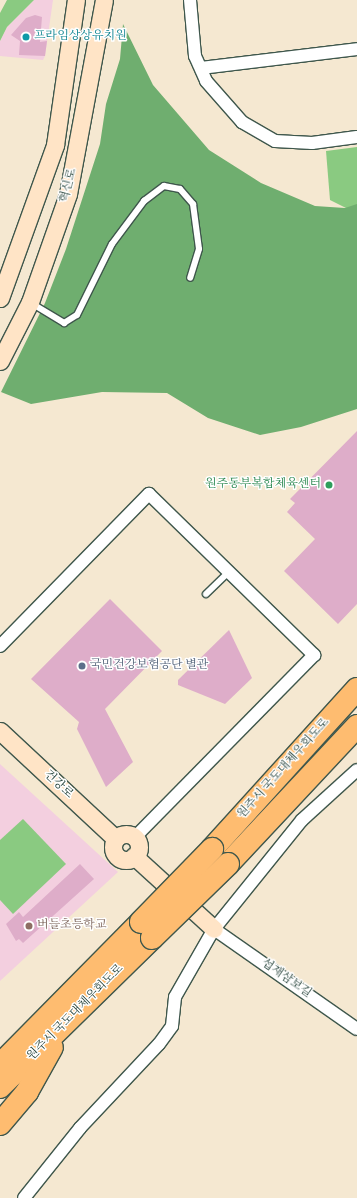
<!DOCTYPE html>
<html>
<head>
<meta charset="utf-8">
<style>
  body { margin:0 }
  #map { position:relative; width:357px; height:1198px; overflow:hidden; background:#f5e8d1; font-family:Vollkorn,"Noto Serif KR",serif }
  div>[style] { position:absolute }
  [style*='--x'] { left:calc(var(--x)*1px); top:calc(var(--y)*1px); width:calc(var(--w)*1px); rotate:calc(var(--a)*1deg) }
  .built>* { inset:0; background:#f3cfdf }
  .green>* { inset:0; background:#8aca81 }
  .forest>* { inset:0; background:#6fae6f }
  .building>* { inset:0; background:#deadc9 }
  .roads { filter:drop-shadow(1px 0 #3f574c) drop-shadow(-1px 0 #3f574c) drop-shadow(0 1px #3f574c) drop-shadow(0 -1px #3f574c) }
  .lane>* { height:6px; margin:-3px; padding:0 3px; transform-origin:3px; border-radius:3px; background:#fff }
  .street>* { height:12px; margin:-6px; padding:0 6px; transform-origin:6px; border-radius:6px; background:#fff }
  .secondary>* { height:17px; margin:-8.5px; padding:0 8.5px; transform-origin:8.5px; border-radius:8.5px; background:#ffe4c6 }
  .secondary>.ring { margin:-8.5px; padding:0; box-sizing:content-box; background:none; border:17px solid #ffe4c6; border-radius:50% }
  .highway>* { height:22px; margin:-11px; padding:0 11px; transform-origin:11px; border-radius:11px; background:#febc70 }
  .bridges { filter:drop-shadow(1px 0 #3f574c) drop-shadow(-1px 0 #3f574c) drop-shadow(0 1px #3f574c) drop-shadow(0 -1px #3f574c) }
  .highway-bridge>* { height:22px; margin:-11px; padding:0 11px; transform-origin:11px; border-radius:11px; background:#febc70 }
  .dots>* { width:11px; height:11px; translate:-50% -50%; box-sizing:border-box; border:2px solid #fff; border-radius:50% }
  span { translate:-50% -50%; white-space:nowrap; text-align:center; line-height:1.15; -webkit-text-stroke:3px #fff; paint-order:stroke }
  .culture-label { font-size:12px; color:#0d838f }
  .left { translate:0 -50%; text-align:left }
  .street-label { font-size:12px; color:#1f3d34 }
  .leisure-label { font-size:12px; color:#27864d }
  .right { translate:-100% -50%; text-align:right }
  .service-label { font-size:12px; color:#4e5e75 }
  .education-label { font-size:12px; color:#785e54 }
</style>
</head>
<body>
<div id="map">
  <div class="built">
    <i style="clip-path:polygon(34px 0,53px 0,45px 56px,43px 60px,0 56px,0 41px,7px 27px)"></i>
    <i style="clip-path:polygon(0 764px,118px 872px,0 981px)"></i>
  </div>
  <div class="green">
    <i style="clip-path:polygon(7px 0,34px 0,7px 27px,0 41px,0 13px)"></i>
    <i style="clip-path:polygon(357px 147px,357px 210px,352px 211px,330px 200px,326px 151px)"></i>
    <i style="clip-path:polygon(23px 819px,66px 864px,13px 914px,0 900px,0 840px)"></i>
  </div>
  <div class="forest">
    <i style="clip-path:polygon(123px 24px,153px 85px,209px 150px,261px 183px,315px 206px,345px 208px,357px 204px,357px 409px,301px 427px,260px 435px,208px 418px,167px 393px,102px 392px,31px 404px,1px 392px,45px 303px,66px 249px,100px 144px,106px 104px,120px 59px)"></i>
  </div>
  <div class="building">
    <i style="clip-path:polygon(35px 15px,42px 17px,40px 42px,47px 41px,45px 56px,19px 55px,20px 41px,11px 35px,26px 18px)"></i>
    <i style="clip-path:polygon(357px 431px,357px 604px,338px 624px,284px 571px,315px 539px,287px 512px,295px 503px,290px 499px)"></i>
    <i style="clip-path:polygon(110px 599px,162px 651px,105px 709px,133px 762px,106px 787px,77px 729px,79px 722px,31px 679px)"></i>
    <i style="clip-path:polygon(229px 630px,252px 678px,225px 704px,178px 685px,178px 680px)"></i>
    <i style="clip-path:polygon(80px 864px,94px 879px,23px 943px,19px 939px,16px 941px,6px 924px,19px 912px,23px 917px)"></i>
  </div>
  <div class="roads">
    <div class="lane">
      <i style="--x:31;--y:303;--w:39;--a:31"></i>
      <i style="--x:64;--y:323;--w:15;--a:-32"></i>
      <i style="--x:77;--y:315;--w:79;--a:-63.8"></i>
      <i style="--x:112;--y:244;--w:54;--a:-53.3"></i>
      <i style="--x:144;--y:201;--w:25;--a:-37"></i>
      <i style="--x:164;--y:186;--w:16;--a:11"></i>
      <i style="--x:180;--y:189;--w:20;--a:49"></i>
      <i style="--x:193;--y:204;--w:45;--a:82.4"></i>
      <i style="--x:199;--y:249;--w:30;--a:107"></i>
      <i style="--x:206;--y:594;--w:32;--a:-44"></i>
    </div>
    <div class="street">
      <i style="--x:190;--y:0;--w:56;--a:84.9"></i>
      <i style="--x:195;--y:56;--w:27;--a:66"></i>
      <i style="--x:206;--y:81;--w:55;--a:48.7"></i>
      <i style="--x:242;--y:122;--w:38;--a:30"></i>
      <i style="--x:275;--y:141;--w:37;--a:3"></i>
      <i style="--x:312;--y:143;--w:45;--a:-7.6"></i>
      <i style="--x:201;--y:68;--w:157;--a:-6.9"></i>
      <i style="--x:0;--y:646;--w:213;--a:-45.6"></i>
      <i style="--x:149;--y:494;--w:231;--a:44.3"></i>
      <i style="--x:314;--y:655;--w:255;--a:134.5"></i>
      <i style="--x:214;--y:929;--w:174;--a:35"></i>
      <i style="--x:24;--y:1198;--w:90;--a:-51.3"></i>
      <i style="--x:80;--y:1128;--w:115;--a:-46.8"></i>
      <i style="--x:159;--y:1044;--w:22;--a:-54"></i>
      <i style="--x:172;--y:1026;--w:29;--a:-84"></i>
      <i style="--x:175;--y:997;--w:78;--a:-60.2"></i>
      <i style="--x:214;--y:929;--w:140;--a:-51.1"></i>
      <i style="--x:302;--y:820;--w:74;--a:-42.3"></i>
    </div>
    <div class="secondary">
      <i style="--x:0;--y:298;--w:163;--a:-70.2"></i>
      <i style="--x:55;--y:145;--w:147;--a:-81.8"></i>
      <i style="--x:0;--y:361;--w:66;--a:-63"></i>
      <i style="--x:30;--y:302;--w:114;--a:-70.6"></i>
      <i style="--x:68;--y:194;--w:197;--a:-79.5"></i>
      <i style="--x:0;--y:731;--w:158;--a:43"></i>
      <i class="ring" style="left:113px;top:834px;width:9px;height:9px"></i>
      <i style="--x:134;--y:856;--w:108;--a:42.4"></i>
    </div>
    <div class="highway">
      <i style="--x:212;--y:849;--w:216;--a:-47.8"></i>
      <i style="--x:228;--y:864;--w:189;--a:-46.9"></i>
      <i style="--x:0;--y:1065;--w:201;--a:-45.4"></i>
      <i style="--x:0;--y:1087;--w:213;--a:-44.4"></i>
      <i style="--x:0;--y:1124;--w:42;--a:-49.8"></i>
      <i style="--x:27;--y:1092;--w:51;--a:-60.9"></i>
    </div>
  </div>
  <div class="bridges">
    <div class="highway-bridge">
      <i style="--x:141;--y:922;--w:102;--a:-45.8"></i>
      <i style="--x:152;--y:938;--w:106;--a:-44.2"></i>
    </div>
  </div>
  <div class="dots">
    <i style="left:26px;top:37px;background:#0f9aa8"></i>
    <i style="left:329px;top:485px;background:#2e9e5b"></i>
    <i style="left:82px;top:666px;background:#5c6f8a"></i>
    <i style="left:29px;top:926px;background:#8d6e63"></i>
  </div>
  <div class="culture-label">
    <span class="left" style="left:34px;top:37px">프라임상상유치원</span>
  </div>
  <div class="street-label">
    <span style="left:69px;top:186px;rotate:-75deg">혁신로</span>
    <span style="left:284px;top:769px;rotate:-48deg">원주시 국도대체우회도로</span>
    <span style="left:58px;top:785px;rotate:43deg">건강로</span>
    <span style="left:286px;top:979px;rotate:35deg">섭재삼보길</span>
    <span style="left:76px;top:1013px;rotate:-45deg">원주시 국도대체우회도로</span>
  </div>
  <div class="leisure-label">
    <span class="right" style="left:321px;top:485px">원주동부복합체육센터</span>
  </div>
  <div class="service-label">
    <span class="left" style="left:90px;top:666px">국민건강보험공단 별관</span>
  </div>
  <div class="education-label">
    <span class="left" style="left:37px;top:926px">버들초등학교</span>
  </div>
</div>
</body>
</html>
